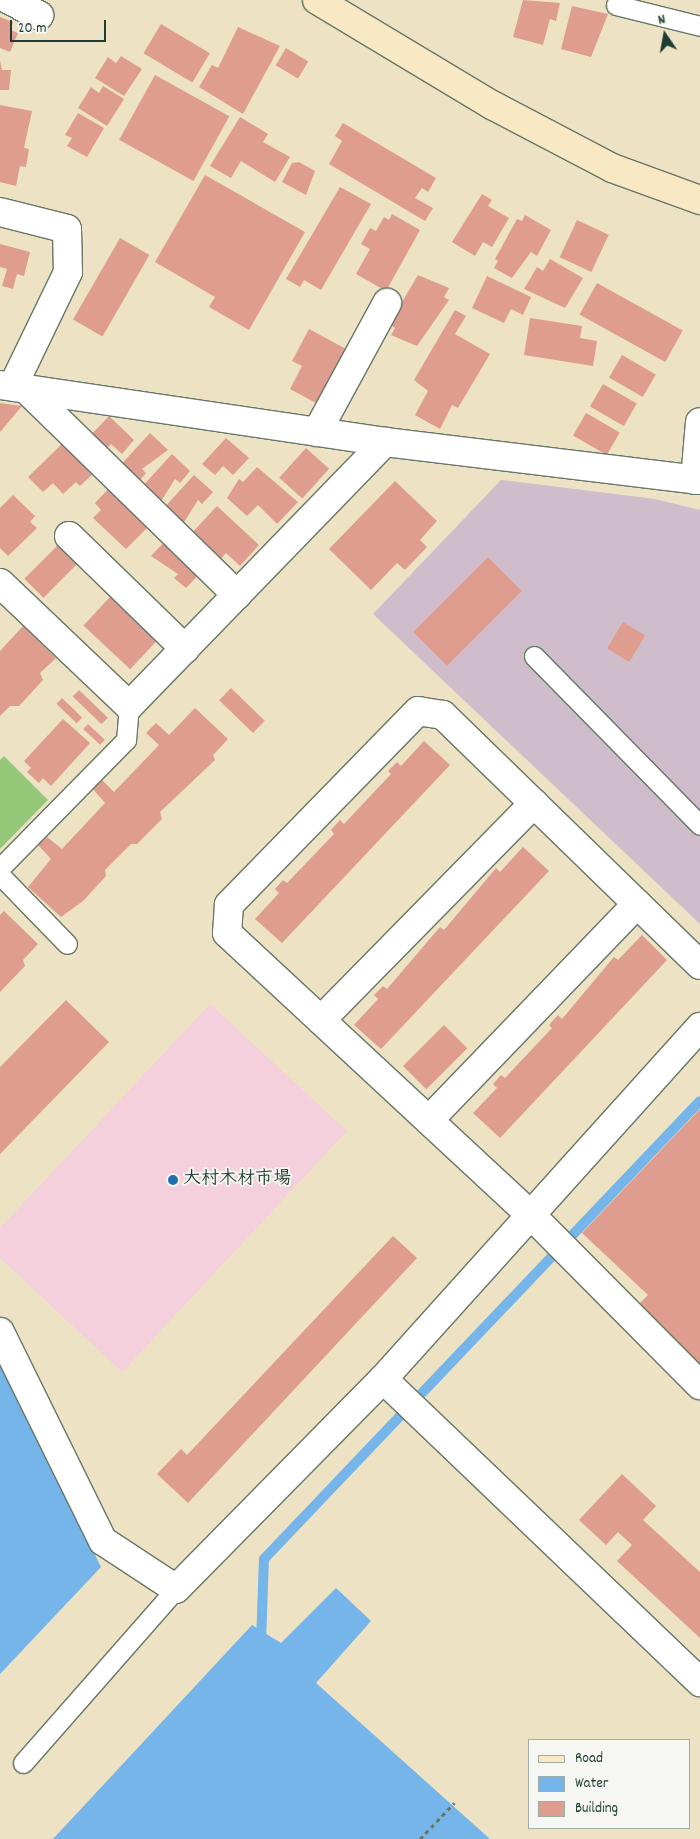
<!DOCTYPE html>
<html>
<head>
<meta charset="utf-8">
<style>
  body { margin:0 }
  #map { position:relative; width:700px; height:1839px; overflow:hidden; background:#eee2c5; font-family:Dekko,"Klee One",sans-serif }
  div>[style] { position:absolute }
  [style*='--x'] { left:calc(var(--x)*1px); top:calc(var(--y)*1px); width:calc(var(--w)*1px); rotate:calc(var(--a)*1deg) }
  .built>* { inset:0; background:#f4cfdc }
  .industrial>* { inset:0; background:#d0bdcc }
  .green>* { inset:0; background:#95c879 }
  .water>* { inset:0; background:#75b5e9 }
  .stream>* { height:10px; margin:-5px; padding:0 5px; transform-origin:5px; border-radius:5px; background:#75b5e9 }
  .building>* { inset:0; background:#de9d8e; transform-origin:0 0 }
  .path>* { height:3px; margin-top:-1.5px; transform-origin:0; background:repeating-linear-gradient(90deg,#677767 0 4px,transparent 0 8px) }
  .roads { filter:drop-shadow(1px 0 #677767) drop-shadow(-1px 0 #677767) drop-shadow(0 1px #677767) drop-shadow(0 -1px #677767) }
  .lane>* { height:19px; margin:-9.5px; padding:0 9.5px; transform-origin:9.5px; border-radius:9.5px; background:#fff }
  .street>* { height:28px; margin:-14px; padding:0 14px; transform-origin:14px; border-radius:14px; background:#fff }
  .secondary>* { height:28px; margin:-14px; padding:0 14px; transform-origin:14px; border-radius:14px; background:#f8e8c3 }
  .dots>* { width:14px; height:14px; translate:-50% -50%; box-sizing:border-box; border:2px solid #f6f6f2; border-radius:50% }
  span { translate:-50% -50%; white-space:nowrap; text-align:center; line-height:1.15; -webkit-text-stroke:4px #f6f6f2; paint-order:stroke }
  .poi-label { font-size:18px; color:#1f3d34; font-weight:700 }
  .left { translate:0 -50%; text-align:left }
  .legend { position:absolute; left:528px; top:1739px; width:162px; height:90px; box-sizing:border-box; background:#f6f6f2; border:1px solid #a0aca6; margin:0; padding:6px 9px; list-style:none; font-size:15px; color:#1f3d34 }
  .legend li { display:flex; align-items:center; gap:10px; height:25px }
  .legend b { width:25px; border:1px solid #a0aca6 }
  .north { position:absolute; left:640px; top:10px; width:50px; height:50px; -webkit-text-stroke:4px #f6f6f2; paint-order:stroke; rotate:348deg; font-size:14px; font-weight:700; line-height:20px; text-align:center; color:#1f3d34 }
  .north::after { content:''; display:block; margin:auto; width:18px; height:22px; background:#1f3d34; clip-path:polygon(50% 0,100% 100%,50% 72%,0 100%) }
  .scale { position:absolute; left:10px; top:20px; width:96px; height:22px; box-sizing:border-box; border:2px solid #1f3d34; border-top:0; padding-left:6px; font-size:15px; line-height:18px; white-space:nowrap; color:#1f3d34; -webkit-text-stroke:4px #f6f6f2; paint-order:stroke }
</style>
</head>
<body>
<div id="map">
  <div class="built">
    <i style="clip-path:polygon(210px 1004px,347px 1131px,122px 1372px,0 1258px,0 1228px)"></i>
  </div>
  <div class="industrial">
    <i style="clip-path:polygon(501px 480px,655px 499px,700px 510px,700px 924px,373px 614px)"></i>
  </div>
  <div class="green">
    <i style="clip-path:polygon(4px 756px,48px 800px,0 849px,0 760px)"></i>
  </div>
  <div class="water">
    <i style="clip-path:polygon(0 1364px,101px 1567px,0 1674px)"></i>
    <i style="clip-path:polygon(336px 1588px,371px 1621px,316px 1683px,490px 1839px,53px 1839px,252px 1625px,281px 1643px)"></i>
  </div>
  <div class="stream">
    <i style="--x:261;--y:1643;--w:84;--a:-88"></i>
    <i style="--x:264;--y:1559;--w:632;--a:-46.41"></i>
  </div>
  <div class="building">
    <i style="clip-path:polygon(523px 0,560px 3px,556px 21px,550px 19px,543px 45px,513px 37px)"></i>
    <i style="clip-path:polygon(572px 6px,608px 14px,591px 57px,561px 49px)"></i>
    <i style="clip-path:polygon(0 17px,13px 22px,10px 30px,18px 33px,10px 52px,0 48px)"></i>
    <i style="left:161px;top:24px;width:57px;height:34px;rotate:31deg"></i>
    <i style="clip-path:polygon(238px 27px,280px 46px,243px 114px,199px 87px,212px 65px,218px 68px)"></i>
    <i style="left:286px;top:48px;width:26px;height:20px;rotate:31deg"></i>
    <i style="clip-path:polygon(121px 56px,142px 69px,124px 96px,95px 78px,108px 57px,116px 63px)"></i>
    <i style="clip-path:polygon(0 61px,2px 70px,11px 70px,9px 90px,0 90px)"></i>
    <i style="left:155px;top:75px;width:85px;height:74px;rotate:29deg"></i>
    <i style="clip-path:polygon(103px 86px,124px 99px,107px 126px,78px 108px,91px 87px,99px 93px)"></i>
    <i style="clip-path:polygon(0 105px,32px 111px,24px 148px,29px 149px,26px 167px,20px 166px,16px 186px,0 182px)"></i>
    <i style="clip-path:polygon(78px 113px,104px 128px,87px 157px,67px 146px,72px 138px,65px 135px)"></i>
    <i style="clip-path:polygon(240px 117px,268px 134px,263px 142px,290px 157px,275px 182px,241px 161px,231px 178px,210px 166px)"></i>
    <i style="clip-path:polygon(343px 123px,436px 178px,428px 192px,422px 188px,415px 198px,433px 208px,425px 221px,329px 164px,342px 141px,335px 136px)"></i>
    <i style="clip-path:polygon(299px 162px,315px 171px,306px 195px,282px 182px,292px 163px)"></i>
    <i style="clip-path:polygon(205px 175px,305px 232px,249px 330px,209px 307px,215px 297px,155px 262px)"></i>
    <i style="clip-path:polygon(340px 187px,371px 204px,321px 290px,304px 280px,300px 287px,286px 279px)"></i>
    <i style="clip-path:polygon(482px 194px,492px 200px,488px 206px,509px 218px,492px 247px,483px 242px,475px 256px,452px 242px)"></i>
    <i style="clip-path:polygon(392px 214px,420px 230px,386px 291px,356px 274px,370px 249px,361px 244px,370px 228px,376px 231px,384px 217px,389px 220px)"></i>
    <i style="clip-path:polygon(525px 215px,551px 230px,537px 256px,531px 252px,512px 278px,494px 268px,498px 261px,495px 259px,517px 219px,522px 221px)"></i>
    <i style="left:577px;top:220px;width:35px;height:41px;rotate:25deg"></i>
    <i style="left:120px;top:238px;width:34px;height:94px;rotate:30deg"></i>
    <i style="clip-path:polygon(0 244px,30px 252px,24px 276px,17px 274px,13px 289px,2px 286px,7px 269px,0 267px)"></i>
    <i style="clip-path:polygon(550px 259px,583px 278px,565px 308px,524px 289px,537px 267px,543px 271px)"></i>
    <i style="clip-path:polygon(418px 275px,449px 288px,444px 297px,449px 300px,417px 346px,391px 335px,395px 328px,389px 324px)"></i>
    <i style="clip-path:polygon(487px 276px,531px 297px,523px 315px,511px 309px,504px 323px,472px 308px)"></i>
    <i style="left:597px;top:283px;width:98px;height:36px;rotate:29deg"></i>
    <i style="clip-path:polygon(455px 310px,466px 316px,455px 334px,490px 354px,458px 408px,452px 405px,440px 429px,415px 415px,428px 391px,414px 380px)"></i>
    <i style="clip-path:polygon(530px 318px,582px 326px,580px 338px,597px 341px,593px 366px,524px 355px)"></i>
    <i style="clip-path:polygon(309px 329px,346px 349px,316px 403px,290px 389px,302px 366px,292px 361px)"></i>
    <i style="left:622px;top:355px;width:39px;height:26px;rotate:30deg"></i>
    <i style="left:603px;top:384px;width:39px;height:26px;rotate:30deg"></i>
    <i style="clip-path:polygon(0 403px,22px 406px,0 432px)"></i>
    <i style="left:586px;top:413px;width:39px;height:26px;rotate:30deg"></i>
    <i style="clip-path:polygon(109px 416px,134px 440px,122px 454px,111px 444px,104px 452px,88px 438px)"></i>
    <i style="clip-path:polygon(150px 433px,168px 450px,142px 469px,146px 473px,136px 485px,118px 468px)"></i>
    <i style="clip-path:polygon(226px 438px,249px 458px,233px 475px,223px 466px,215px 475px,202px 464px)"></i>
    <i style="clip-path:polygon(66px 440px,96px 471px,80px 486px,76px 482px,63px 494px,53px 483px,43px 492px,28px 477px)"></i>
    <i style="left:306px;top:448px;width:31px;height:40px;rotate:42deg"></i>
    <i style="clip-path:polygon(172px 454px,190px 471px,180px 483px,175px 479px,158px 506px,139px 490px)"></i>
    <i style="clip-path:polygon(257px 467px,298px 502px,277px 524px,258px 505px,247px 516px,227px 498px,239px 479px,243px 482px)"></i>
    <i style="clip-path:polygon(194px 475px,213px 492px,202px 504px,198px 500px,181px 527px,162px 510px)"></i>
    <i style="clip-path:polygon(395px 481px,437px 521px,420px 540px,427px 547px,405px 570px,397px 563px,371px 590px,329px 549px)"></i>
    <i style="clip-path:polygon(112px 485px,152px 523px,126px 549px,93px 518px,101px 510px,95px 503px)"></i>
    <i style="clip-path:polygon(13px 495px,35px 516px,30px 522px,37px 528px,8px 556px,0 548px,0 508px)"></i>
    <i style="clip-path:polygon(217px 506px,259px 545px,240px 566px,226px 553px,219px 561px,190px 535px)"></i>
    <i style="clip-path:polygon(168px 538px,203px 570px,186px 588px,174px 578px,178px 574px,151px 556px)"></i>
    <i style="left:59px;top:544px;width:27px;height:49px;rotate:45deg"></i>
    <i style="left:488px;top:557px;width:48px;height:106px;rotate:45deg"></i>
    <i style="left:110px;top:597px;width:64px;height:39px;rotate:43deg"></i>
    <i style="left:623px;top:622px;width:26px;height:31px;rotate:31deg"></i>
    <i style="clip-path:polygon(23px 626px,56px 658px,40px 673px,43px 680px,19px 706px,10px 706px,0 716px,0 651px)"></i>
    <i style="left:231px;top:688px;width:47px;height:17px;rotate:44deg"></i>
    <i style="left:79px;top:690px;width:40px;height:9px;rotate:44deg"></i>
    <i style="left:62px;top:698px;width:28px;height:8px;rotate:44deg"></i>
    <i style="clip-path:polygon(195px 708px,228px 739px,213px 755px,215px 760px,160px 812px,162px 819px,137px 844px,131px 844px,105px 870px,106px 876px,83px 901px,61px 917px,28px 887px,51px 859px,38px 845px,47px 837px,62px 849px,105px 803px,92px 788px,101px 779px,114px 792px,159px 745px,146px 733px,156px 723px,169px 735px)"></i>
    <i style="clip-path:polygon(63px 719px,90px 743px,51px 786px,43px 778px,39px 783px,27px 772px,31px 768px,24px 761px)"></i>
    <i style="left:88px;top:724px;width:23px;height:7px;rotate:43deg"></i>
    <i style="clip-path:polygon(424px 741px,450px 765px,282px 943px,255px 919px,279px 893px,275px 889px,283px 880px,287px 883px,334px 834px,331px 830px,340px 820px,344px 824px,391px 774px,388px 771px,397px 762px,401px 766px)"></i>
    <i style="clip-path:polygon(523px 847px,549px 871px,381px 1049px,354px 1025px,378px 999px,374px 995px,383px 986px,387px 989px,440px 927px,444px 930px,496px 868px,500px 872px)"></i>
    <i style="clip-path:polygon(4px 911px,38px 944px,23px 960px,25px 966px,0 992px,0 915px)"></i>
    <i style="clip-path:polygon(642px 935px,667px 960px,500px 1138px,473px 1113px,497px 1088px,493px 1084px,501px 1075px,505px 1078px,552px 1028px,549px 1025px,558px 1015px,562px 1019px,614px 957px,618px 960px)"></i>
    <i style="clip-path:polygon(66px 1000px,109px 1042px,0 1154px,0 1067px)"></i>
    <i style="left:444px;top:1025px;width:33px;height:58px;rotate:45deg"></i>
    <i style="clip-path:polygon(700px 1109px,700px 1365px,637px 1306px,648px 1295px,582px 1233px)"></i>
    <i style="clip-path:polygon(393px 1236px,417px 1258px,188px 1503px,157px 1474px,181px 1449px,187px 1455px)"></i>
    <i style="clip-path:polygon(622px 1474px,656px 1506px,643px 1520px,700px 1572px,700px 1638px,617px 1561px,632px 1545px,618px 1532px,606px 1545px,579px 1520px)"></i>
  </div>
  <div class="path">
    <i style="--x:420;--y:1839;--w:50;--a:-46.6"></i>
  </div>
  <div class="roads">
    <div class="lane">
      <i style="--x:616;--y:5;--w:87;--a:14"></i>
      <i style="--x:534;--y:656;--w:237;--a:45.5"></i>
      <i style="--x:0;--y:868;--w:180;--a:-45.5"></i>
      <i style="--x:126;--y:740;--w:34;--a:-85"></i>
      <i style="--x:0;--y:875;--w:96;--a:45.8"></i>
      <i style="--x:23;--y:1763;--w:232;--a:-48.7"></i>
    </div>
    <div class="street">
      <i style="--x:9;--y:0;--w:34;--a:27"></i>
      <i style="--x:0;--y:212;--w:69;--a:14.2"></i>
      <i style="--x:67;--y:229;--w:43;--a:88.7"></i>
      <i style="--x:68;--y:272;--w:127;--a:115.8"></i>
      <i style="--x:0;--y:385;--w:389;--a:8.4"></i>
      <i style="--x:385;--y:442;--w:317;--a:6.9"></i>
      <i style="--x:26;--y:389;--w:295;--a:44.3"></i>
      <i style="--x:317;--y:432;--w:147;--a:-61.5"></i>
      <i style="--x:695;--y:480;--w:58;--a:-85.1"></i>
      <i style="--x:69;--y:536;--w:162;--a:44.2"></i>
      <i style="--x:0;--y:583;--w:178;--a:43.6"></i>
      <i style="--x:129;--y:706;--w:368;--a:-45.9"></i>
      <i style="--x:700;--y:965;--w:359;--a:-135.8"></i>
      <i style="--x:443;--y:715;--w:25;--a:-171"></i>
      <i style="--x:418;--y:711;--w:271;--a:134.3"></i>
      <i style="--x:229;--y:905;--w:28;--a:94"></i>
      <i style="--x:227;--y:933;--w:417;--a:42.9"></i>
      <i style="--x:533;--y:1217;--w:237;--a:45.2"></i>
      <i style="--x:321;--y:1020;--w:304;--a:-45.5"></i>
      <i style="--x:429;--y:1120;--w:300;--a:-46.1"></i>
      <i style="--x:0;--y:1332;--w:233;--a:63.8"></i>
      <i style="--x:103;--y:1541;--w:87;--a:33.3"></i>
      <i style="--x:176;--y:1589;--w:295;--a:-45.4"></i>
      <i style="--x:383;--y:1379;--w:474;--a:-48"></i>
      <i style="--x:383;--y:1379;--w:439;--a:43.7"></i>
    </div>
    <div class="secondary">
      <i style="--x:317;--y:0;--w:204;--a:31"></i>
      <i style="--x:492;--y:105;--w:136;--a:27.7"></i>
      <i style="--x:612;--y:168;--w:94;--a:20"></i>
    </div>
  </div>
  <div class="dots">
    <i style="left:173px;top:1180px;background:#1f6fb2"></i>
  </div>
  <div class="poi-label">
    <span class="left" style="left:183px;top:1180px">大村木材市場</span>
  </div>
  <ul class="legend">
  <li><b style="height:6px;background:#f8e8c3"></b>Road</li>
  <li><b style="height:14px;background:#75b5e9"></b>Water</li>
  <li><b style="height:14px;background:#de9d8e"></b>Building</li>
  </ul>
  <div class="north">N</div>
  <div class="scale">20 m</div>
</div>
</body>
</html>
